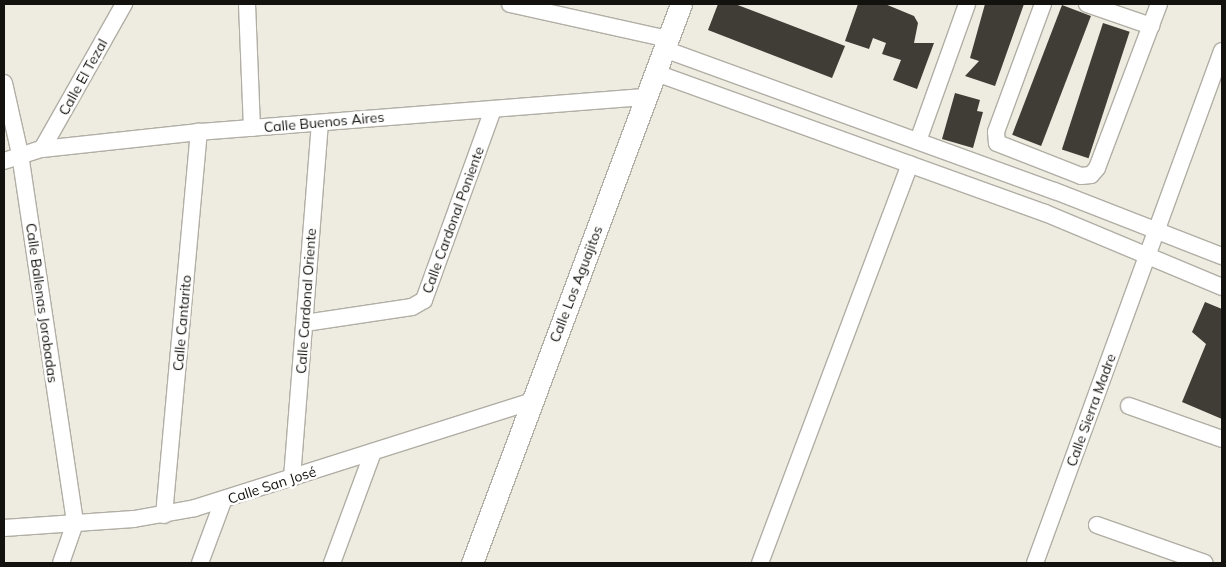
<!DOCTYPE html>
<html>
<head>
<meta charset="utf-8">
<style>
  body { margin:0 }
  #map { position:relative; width:1226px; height:567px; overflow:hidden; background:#eeebe1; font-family:Mulish,sans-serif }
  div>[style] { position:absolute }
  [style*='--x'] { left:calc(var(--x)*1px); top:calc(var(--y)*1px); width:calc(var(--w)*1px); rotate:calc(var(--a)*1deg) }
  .building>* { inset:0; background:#403d36; transform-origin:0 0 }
  .roads { filter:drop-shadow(1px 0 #b1aea5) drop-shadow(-1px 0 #b1aea5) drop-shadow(0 1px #b1aea5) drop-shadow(0 -1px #b1aea5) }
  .minor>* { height:16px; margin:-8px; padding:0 8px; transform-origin:8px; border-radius:8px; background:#fff }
  .tertiary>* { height:21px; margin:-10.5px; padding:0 10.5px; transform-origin:10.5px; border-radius:10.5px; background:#fff }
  span { translate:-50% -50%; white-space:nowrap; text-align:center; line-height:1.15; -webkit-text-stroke:5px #fff; paint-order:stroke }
  .street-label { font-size:14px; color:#13120f }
  .frame { position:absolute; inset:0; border:5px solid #13120f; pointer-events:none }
</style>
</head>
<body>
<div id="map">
  <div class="building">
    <i style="clip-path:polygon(718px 4px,735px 4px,845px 46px,832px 78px,708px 30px)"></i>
    <i style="clip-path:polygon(858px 4px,885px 4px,914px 16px,918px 23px,914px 43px,934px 43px,917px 89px,893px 80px,901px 60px,882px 54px,886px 43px,873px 38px,869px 49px,845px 41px)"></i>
    <i style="clip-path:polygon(985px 4px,1024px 4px,995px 86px,965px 76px,979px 61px,970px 58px)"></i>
    <i style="left:1062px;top:5px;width:31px;height:139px;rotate:21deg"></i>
    <i style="left:1103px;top:23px;width:28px;height:133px;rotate:18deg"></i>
    <i style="clip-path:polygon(955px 93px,980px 100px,977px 111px,983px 112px,973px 148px,942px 139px)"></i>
    <i style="clip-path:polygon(1205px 302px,1222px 309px,1222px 419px,1182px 402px,1206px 344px,1192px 332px)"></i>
  </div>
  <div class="roads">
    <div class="minor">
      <i style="--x:247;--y:4;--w:124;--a:87.7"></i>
      <i style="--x:510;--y:4;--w:162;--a:12.5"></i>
      <i style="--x:1043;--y:4;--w:136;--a:110.2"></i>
      <i style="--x:996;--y:132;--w:11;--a:85"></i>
      <i style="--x:997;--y:143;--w:90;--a:21.4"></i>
      <i style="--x:1081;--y:176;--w:10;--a:-6"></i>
      <i style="--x:1091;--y:175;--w:9;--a:-49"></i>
      <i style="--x:1097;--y:168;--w:175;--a:-69.3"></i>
      <i style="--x:1087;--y:4;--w:68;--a:19"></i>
      <i style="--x:664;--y:49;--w:416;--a:20"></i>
      <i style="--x:1055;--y:191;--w:179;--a:21.3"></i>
      <i style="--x:656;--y:73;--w:413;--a:19.8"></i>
      <i style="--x:1045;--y:213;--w:192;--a:22.7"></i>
      <i style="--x:4;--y:83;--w:73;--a:77.3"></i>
      <i style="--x:20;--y:154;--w:373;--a:81.5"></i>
      <i style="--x:75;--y:523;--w:42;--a:109.3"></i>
      <i style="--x:918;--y:141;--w:145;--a:-70.3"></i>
      <i style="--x:42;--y:149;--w:167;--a:-60.5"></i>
      <i style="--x:4;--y:161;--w:40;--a:-18"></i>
      <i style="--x:42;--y:149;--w:158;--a:-6.2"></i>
      <i style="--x:199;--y:132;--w:448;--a:-4.5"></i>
      <i style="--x:305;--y:323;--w:108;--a:-8.5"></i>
      <i style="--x:412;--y:307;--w:14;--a:-30"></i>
      <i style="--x:424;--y:300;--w:203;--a:-70.1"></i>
      <i style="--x:1129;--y:406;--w:99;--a:19.5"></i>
      <i style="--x:292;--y:478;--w:356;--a:-85.5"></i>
      <i style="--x:164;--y:515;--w:385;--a:-84.8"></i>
      <i style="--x:1097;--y:525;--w:114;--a:19.4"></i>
      <i style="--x:4;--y:528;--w:130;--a:-4"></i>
      <i style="--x:134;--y:519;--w:62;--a:-10.2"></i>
      <i style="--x:195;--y:508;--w:354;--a:-17.6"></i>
      <i style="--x:200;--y:563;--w:66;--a:-69.6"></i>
      <i style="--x:332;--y:563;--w:118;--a:-69.7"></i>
      <i style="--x:760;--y:563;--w:426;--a:-69.4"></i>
      <i style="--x:1035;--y:563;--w:545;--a:-69.94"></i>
    </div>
    <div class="tertiary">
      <i style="--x:472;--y:563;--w:597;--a:-69.5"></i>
    </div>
  </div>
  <div class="street-label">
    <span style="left:83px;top:77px;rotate:-61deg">Calle El Tezal</span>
    <span style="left:324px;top:122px;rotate:-5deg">Calle Buenos Aires</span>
    <span style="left:453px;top:220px;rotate:-70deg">Calle Cardonal Poniente</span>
    <span style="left:576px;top:284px;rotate:-69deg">Calle Los Aguajitos</span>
    <span style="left:306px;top:301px;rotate:-86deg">Calle Cardonal Oriente</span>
    <span style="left:42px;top:303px;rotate:82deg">Calle Ballenas Jorobadas</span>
    <span style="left:182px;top:323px;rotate:-85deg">Calle Cantarito</span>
    <span style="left:1091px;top:410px;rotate:-70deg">Calle Sierra Madre</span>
    <span style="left:272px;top:485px;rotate:-18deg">Calle San José</span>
  </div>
  <div class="frame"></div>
</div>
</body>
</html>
